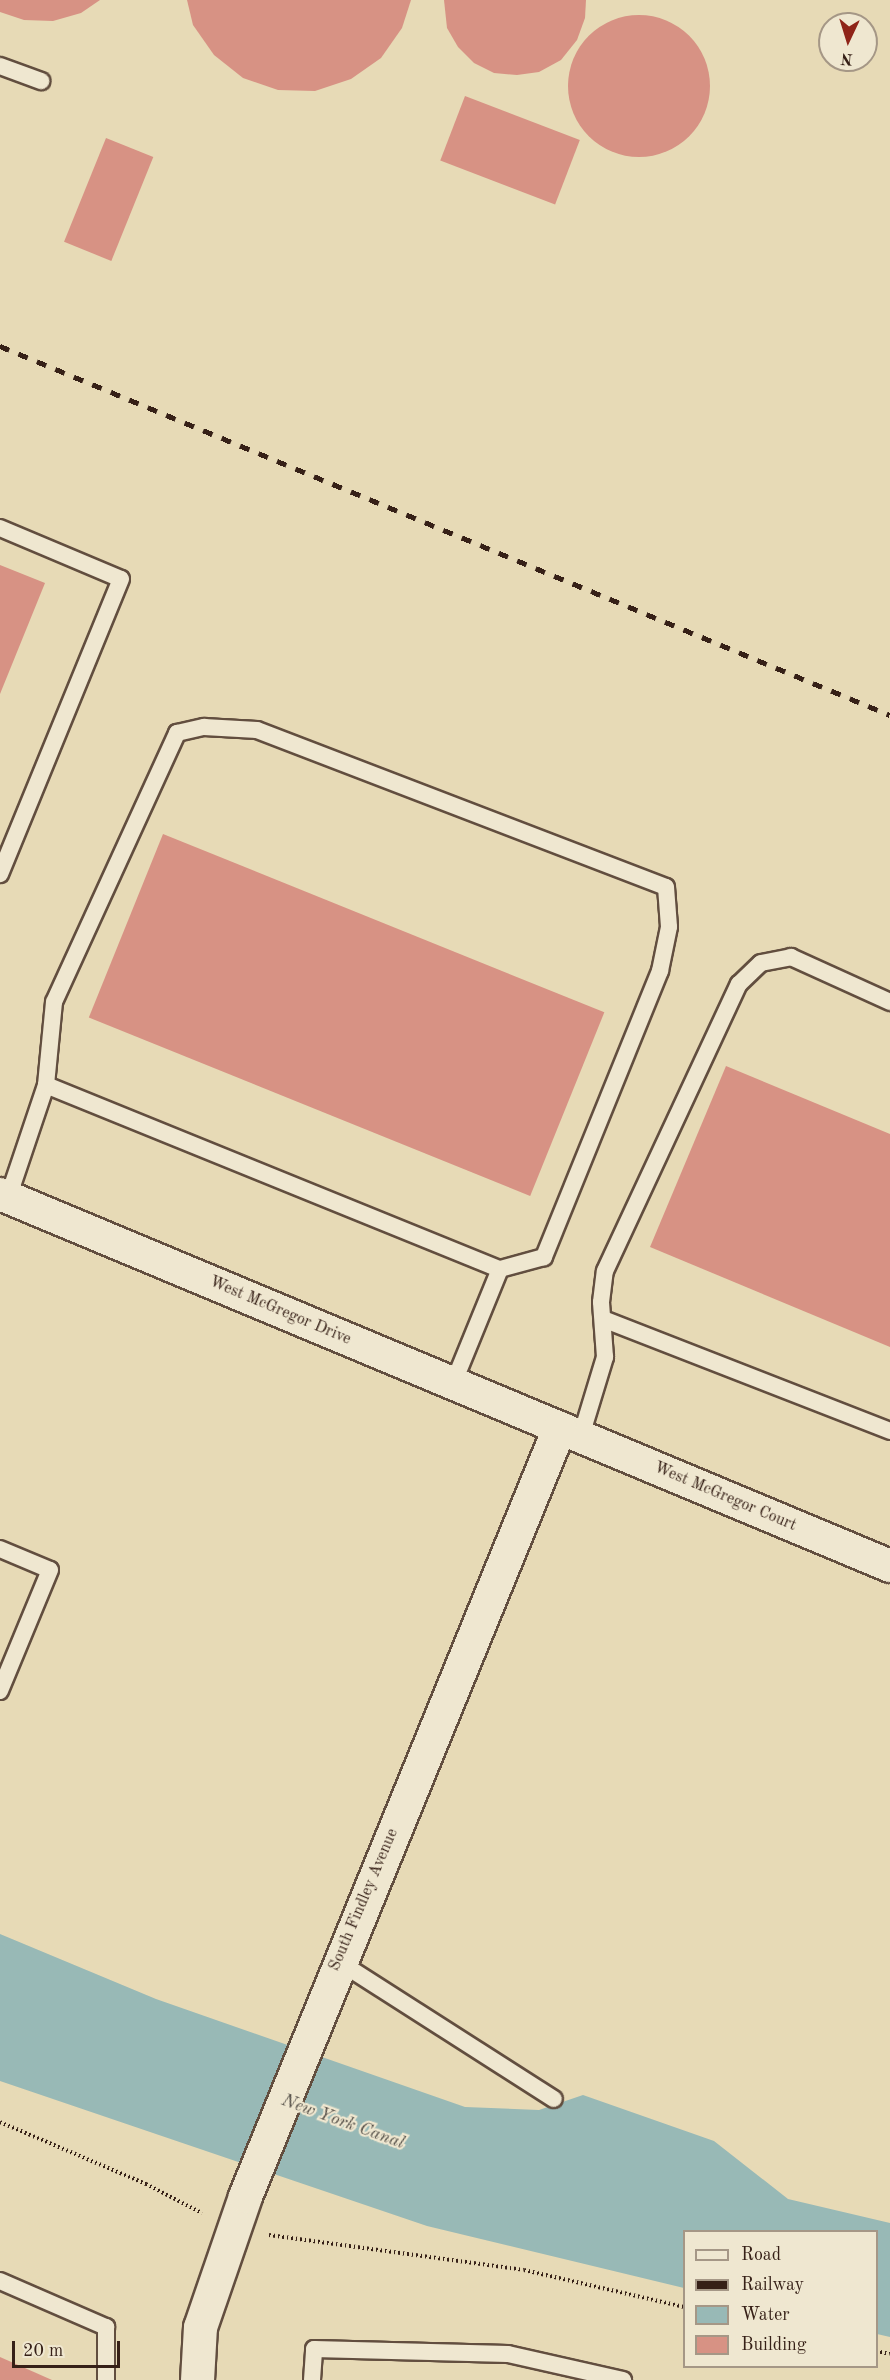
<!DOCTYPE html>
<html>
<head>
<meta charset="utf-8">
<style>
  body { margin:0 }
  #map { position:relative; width:890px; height:2380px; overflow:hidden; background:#e7dab6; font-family:"Old Standard TT",serif }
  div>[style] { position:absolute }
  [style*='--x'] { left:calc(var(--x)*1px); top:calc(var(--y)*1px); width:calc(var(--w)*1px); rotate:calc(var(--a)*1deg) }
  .water>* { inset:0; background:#98b9b6 }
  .building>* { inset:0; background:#d79284; transform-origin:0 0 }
  .round { border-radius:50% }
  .path>* { height:4px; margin-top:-2px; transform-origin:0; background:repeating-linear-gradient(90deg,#362017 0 1.5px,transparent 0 4.5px) }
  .roads { filter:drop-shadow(2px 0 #624e3f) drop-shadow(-2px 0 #624e3f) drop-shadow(0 2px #624e3f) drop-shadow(0 -2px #624e3f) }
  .lane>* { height:16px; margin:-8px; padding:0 8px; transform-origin:8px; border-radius:8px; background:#efe7d0 }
  .street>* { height:32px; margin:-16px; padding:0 16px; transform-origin:16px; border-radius:16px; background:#efe7d0 }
  .secondary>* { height:33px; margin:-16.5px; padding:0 16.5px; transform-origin:16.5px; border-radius:16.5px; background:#efe7d0 }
  .rail>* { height:4.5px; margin-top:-2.25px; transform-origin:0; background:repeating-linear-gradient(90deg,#362017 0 10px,transparent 0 20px) }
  span { translate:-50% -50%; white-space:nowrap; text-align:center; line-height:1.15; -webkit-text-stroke:4.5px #efe7d0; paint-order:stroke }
  .street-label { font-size:16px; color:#362017 }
  .water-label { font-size:18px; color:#534e47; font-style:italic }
  .legend { position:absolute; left:683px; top:2230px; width:195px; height:138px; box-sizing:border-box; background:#efe7d0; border:2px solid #a59786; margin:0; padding:8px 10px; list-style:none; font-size:18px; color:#362017 }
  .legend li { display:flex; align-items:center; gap:12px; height:30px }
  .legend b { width:30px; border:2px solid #a59786 }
  .north { position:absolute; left:818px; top:12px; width:60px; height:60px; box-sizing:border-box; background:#efe7d0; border:2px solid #a59786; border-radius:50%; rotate:184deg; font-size:16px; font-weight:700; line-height:24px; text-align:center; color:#362017 }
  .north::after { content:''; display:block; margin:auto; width:21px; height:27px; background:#8f2418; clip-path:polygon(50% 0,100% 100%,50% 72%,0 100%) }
  .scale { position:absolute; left:12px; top:2341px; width:108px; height:27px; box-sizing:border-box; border:3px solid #362017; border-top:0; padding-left:8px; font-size:18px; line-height:21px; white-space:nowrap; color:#362017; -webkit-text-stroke:4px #efe7d0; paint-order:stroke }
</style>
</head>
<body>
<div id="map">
  <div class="water">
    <i style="clip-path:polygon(0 1934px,156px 1999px,465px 2107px,539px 2110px,583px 2095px,714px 2141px,788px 2199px,890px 2223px,890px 2337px,877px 2334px,876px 2232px,684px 2232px,684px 2288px,427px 2226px,0 2081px)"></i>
  </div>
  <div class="building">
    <i style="clip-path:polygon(0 0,100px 0,81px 13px,53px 21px,24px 20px,0 12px)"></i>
    <i style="clip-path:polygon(187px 0,411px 0,402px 28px,381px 58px,351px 79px,315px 91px,278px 90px,243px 78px,214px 55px,193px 25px)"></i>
    <i style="clip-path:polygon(444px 0,586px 0,585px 18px,577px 40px,561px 60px,539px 72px,517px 75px,494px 73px,474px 63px,458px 47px,447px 28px)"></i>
    <i class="round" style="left:568px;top:15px;width:142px;height:142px"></i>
    <i style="left:465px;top:96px;width:123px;height:69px;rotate:21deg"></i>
    <i style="left:106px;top:138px;width:51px;height:112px;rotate:22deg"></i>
    <i style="clip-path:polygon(0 565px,45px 583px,0 694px)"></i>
    <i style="left:163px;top:834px;width:476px;height:198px;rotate:22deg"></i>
    <i style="clip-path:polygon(726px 1066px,890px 1134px,890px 1347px,650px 1247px)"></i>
    <i style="clip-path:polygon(0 2357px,52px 2380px,0 2380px)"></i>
  </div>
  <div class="path">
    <i style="--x:0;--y:2122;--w:159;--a:23"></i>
    <i style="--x:146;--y:2184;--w:63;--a:27.4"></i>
    <i style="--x:269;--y:2235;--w:257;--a:7.8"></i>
    <i style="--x:524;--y:2270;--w:164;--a:13"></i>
    <i style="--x:876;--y:2351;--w:14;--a:12"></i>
  </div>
  <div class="roads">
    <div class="lane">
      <i style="--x:0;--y:66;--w:44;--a:20.1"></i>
      <i style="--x:0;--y:528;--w:131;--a:22.9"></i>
      <i style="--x:121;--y:579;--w:319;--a:112.3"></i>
      <i style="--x:46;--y:1085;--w:490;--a:22.1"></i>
      <i style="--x:8;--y:1198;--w:119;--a:-71.4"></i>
      <i style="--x:46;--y:1085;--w:83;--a:-84.5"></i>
      <i style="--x:54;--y:1002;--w:296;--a:-65.4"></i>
      <i style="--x:177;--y:733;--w:28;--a:-13"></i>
      <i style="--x:204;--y:727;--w:53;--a:3.2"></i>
      <i style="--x:257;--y:730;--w:438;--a:21"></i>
      <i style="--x:666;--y:887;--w:40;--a:85.7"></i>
      <i style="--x:669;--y:927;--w:45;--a:101.6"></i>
      <i style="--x:660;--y:971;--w:309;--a:112.1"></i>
      <i style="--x:544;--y:1257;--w:46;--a:164.7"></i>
      <i style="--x:500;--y:1269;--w:124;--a:112.2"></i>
      <i style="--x:603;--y:1319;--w:308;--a:21.3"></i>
      <i style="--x:581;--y:1436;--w:83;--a:-73.1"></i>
      <i style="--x:605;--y:1357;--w:55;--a:-94.2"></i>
      <i style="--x:601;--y:1302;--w:31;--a:-83"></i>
      <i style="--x:605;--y:1271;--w:317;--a:-65"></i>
      <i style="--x:739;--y:984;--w:30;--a:-44"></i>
      <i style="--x:761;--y:963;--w:31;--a:-11"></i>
      <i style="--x:791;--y:957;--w:109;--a:24.4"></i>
      <i style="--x:0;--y:1549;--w:54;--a:22.8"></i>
      <i style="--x:50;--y:1570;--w:131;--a:112.5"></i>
      <i style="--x:338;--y:1961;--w:256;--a:32.6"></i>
      <i style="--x:0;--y:2281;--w:116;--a:23.5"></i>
      <i style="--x:106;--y:2327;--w:53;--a:90"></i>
      <i style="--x:312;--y:2380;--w:31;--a:-86"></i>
      <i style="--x:314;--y:2349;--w:194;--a:1.5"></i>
      <i style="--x:508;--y:2354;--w:118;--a:12.7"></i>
    </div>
    <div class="street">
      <i style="--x:0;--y:1194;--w:965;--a:22.68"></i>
    </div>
    <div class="secondary">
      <i style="--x:197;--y:2380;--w:53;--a:-86.8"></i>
      <i style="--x:200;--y:2327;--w:139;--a:-71"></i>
      <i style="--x:245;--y:2196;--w:830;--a:-67.76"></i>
    </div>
  </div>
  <div class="rail">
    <i style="--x:0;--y:346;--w:963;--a:22.52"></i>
  </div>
  <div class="street-label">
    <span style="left:280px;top:1311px;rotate:23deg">West McGregor Drive</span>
    <span style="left:725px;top:1497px;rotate:23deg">West McGregor Court</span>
    <span style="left:364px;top:1900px;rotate:-67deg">South Findley Avenue</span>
  </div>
  <div class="water-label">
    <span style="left:343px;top:2122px;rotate:20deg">New York Canal</span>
  </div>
  <ul class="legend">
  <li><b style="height:8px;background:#efe7d0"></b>Road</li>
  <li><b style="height:8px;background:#362017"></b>Railway</li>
  <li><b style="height:16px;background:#98b9b6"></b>Water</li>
  <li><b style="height:16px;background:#d79284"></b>Building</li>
  </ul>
  <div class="north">N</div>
  <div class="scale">20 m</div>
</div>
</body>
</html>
